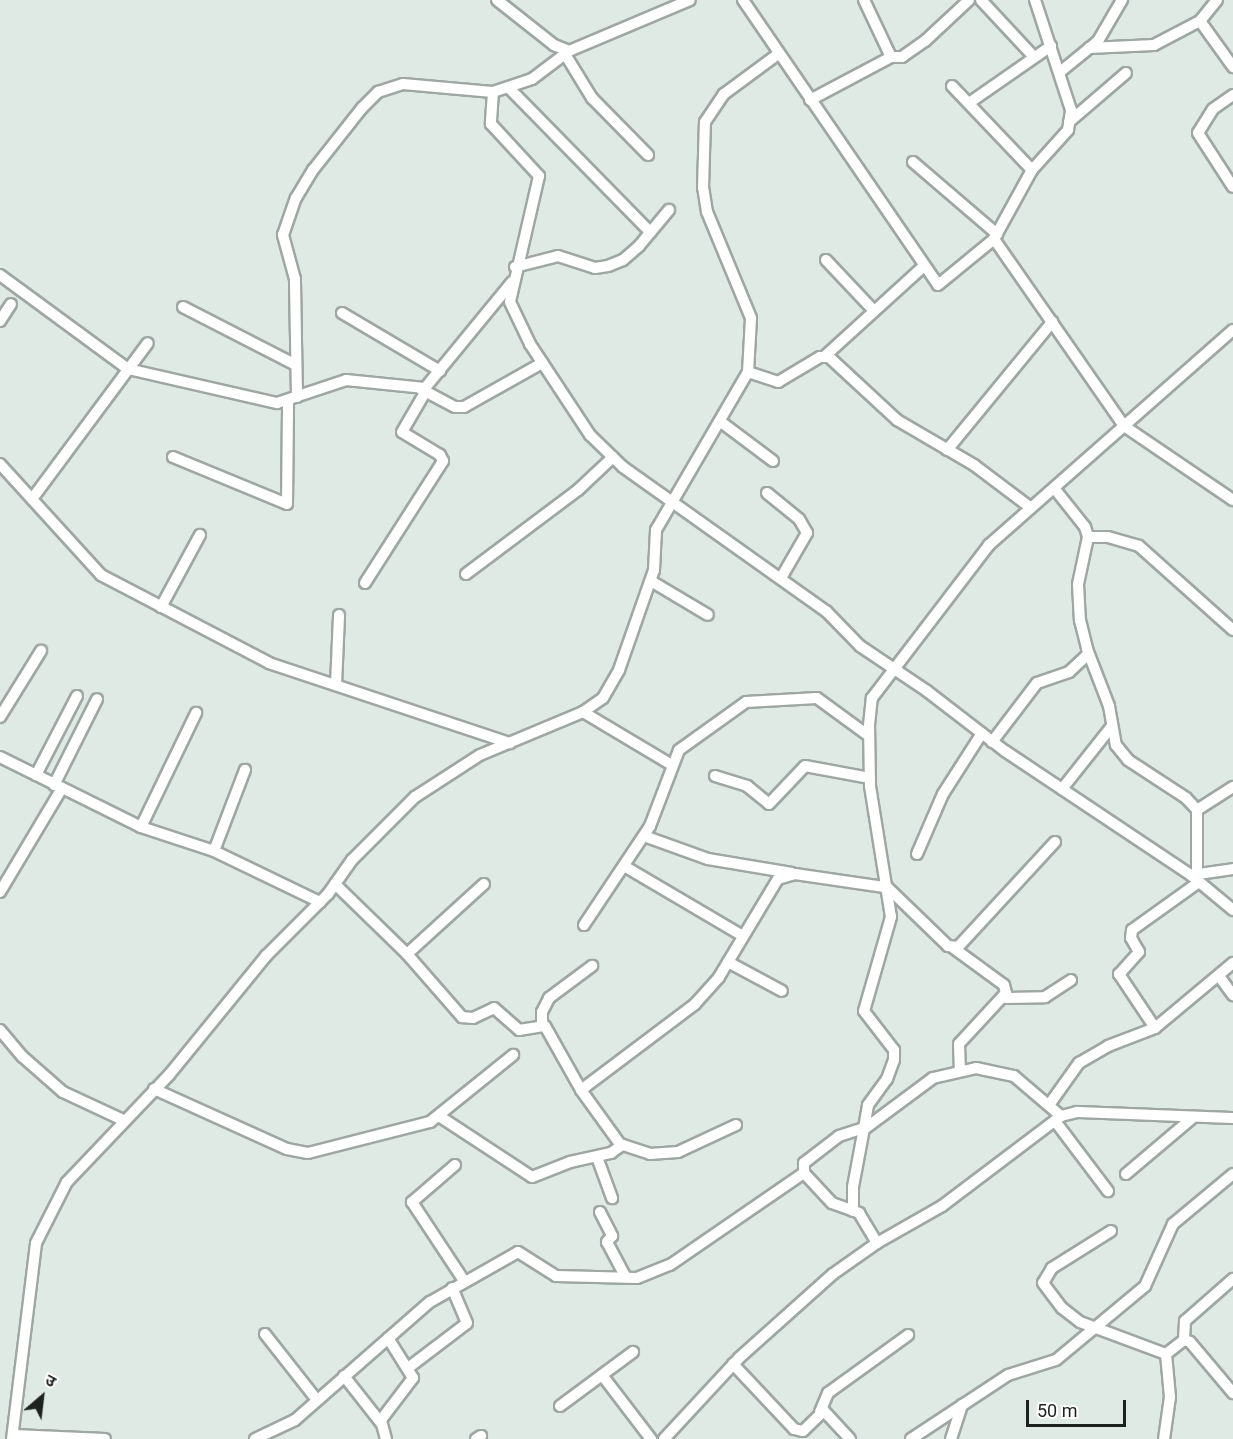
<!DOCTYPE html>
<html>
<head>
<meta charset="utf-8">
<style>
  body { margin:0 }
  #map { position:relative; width:1233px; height:1439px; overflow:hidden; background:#e0eae5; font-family:Roboto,"Noto Sans Devanagari",sans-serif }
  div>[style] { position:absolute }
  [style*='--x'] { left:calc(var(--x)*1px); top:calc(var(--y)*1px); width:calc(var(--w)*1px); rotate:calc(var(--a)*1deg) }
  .roads { filter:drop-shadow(2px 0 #9ea7a2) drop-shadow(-2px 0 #9ea7a2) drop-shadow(0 2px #9ea7a2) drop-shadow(0 -2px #9ea7a2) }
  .street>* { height:10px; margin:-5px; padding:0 5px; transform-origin:5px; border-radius:5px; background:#fff }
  span { translate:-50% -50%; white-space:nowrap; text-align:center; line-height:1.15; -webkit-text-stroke:4.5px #fff; paint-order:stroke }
  .north { position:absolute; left:12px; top:1367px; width:60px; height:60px; -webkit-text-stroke:4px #fff; paint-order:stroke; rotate:28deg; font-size:16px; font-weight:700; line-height:24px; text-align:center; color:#1d211f }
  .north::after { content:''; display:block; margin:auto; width:21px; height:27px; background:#1d211f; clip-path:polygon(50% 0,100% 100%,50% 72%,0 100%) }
  .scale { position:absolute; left:1026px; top:1400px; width:100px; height:27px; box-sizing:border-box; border:3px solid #1d211f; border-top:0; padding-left:8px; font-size:18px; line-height:21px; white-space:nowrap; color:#1d211f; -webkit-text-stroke:4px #fff; paint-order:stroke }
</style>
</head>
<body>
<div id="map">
  <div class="roads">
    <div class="street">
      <i style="--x:497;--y:0;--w:73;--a:38.3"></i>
      <i style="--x:554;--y:45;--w:16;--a:22"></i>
      <i style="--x:569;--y:51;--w:131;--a:-22.9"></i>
      <i style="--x:743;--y:0;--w:345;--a:55.6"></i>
      <i style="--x:938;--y:285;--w:72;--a:-39.4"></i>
      <i style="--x:994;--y:239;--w:228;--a:55.2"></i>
      <i style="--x:1124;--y:426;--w:132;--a:34.2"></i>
      <i style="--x:981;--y:0;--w:78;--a:47.1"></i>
      <i style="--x:1200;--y:21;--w:57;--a:54.3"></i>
      <i style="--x:1089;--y:48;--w:65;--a:-2.6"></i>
      <i style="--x:1154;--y:45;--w:52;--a:-27.6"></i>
      <i style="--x:1200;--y:21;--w:27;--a:-51"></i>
      <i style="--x:565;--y:54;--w:52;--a:58.5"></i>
      <i style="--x:592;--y:98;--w:80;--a:45.5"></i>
      <i style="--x:891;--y:57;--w:11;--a:0"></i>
      <i style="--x:902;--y:57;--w:28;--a:-35"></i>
      <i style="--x:925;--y:41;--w:60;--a:-43"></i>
      <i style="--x:1060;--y:72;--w:49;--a:-39.2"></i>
      <i style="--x:1098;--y:41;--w:48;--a:-59.7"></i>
      <i style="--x:952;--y:86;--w:116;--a:46.4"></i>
      <i style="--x:509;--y:88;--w:202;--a:45.6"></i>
      <i style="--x:493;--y:92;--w:32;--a:94"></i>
      <i style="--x:491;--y:124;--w:71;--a:47.3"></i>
      <i style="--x:539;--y:176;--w:129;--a:103"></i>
      <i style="--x:510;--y:302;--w:47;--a:64.5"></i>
      <i style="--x:530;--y:344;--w:109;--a:56.6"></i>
      <i style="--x:590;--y:435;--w:46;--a:44.1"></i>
      <i style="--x:623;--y:467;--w:249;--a:35.4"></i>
      <i style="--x:826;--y:611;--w:49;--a:45.8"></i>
      <i style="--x:860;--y:646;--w:81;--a:33.9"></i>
      <i style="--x:927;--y:691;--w:98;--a:37.6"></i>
      <i style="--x:1005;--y:751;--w:224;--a:33.7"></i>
      <i style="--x:1191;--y:875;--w:55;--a:39.8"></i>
      <i style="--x:1233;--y:95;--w:24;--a:145"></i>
      <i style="--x:1213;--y:109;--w:28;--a:122"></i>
      <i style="--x:1198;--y:133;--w:64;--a:57.1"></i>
      <i style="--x:810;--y:100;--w:92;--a:-28"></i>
      <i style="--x:891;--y:57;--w:63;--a:-115.3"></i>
      <i style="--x:969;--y:103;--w:100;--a:-34.8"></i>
      <i style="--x:1069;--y:122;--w:75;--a:-40.7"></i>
      <i style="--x:913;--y:162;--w:111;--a:40.6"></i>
      <i style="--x:994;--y:239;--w:79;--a:-61.2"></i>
      <i style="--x:1032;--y:170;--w:54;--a:-48"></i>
      <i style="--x:1068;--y:130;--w:20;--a:-81"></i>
      <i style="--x:1071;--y:110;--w:116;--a:-108.1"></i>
      <i style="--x:826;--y:260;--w:70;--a:46.7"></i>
      <i style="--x:515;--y:267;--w:44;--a:-14.3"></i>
      <i style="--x:558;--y:256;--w:39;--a:18"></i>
      <i style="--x:595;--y:268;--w:13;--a:-9"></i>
      <i style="--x:608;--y:266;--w:16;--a:-22"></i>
      <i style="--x:623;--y:260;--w:21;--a:-41"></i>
      <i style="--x:639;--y:246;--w:47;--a:-50.2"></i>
      <i style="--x:0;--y:275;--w:159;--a:36.3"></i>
      <i style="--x:128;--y:369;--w:153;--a:12.9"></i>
      <i style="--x:277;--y:403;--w:73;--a:-18.4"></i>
      <i style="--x:346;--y:380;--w:79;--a:5.8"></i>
      <i style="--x:425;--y:388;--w:137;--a:-50.6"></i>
      <i style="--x:183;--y:307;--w:127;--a:27.2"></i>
      <i style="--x:342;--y:313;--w:114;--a:30.6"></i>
      <i style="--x:0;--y:321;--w:20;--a:-57"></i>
      <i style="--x:825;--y:356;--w:134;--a:-42.3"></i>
      <i style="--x:748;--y:372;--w:32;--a:18"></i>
      <i style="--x:778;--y:382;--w:49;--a:-30.8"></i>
      <i style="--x:820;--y:357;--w:9;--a:0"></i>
      <i style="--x:829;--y:357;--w:93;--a:42.8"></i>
      <i style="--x:897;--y:420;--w:89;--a:30.3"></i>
      <i style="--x:974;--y:465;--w:71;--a:37"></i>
      <i style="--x:421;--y:389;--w:38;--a:28"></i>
      <i style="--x:455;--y:407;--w:9;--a:0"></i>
      <i style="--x:464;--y:407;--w:90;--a:-29.4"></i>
      <i style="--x:297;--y:397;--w:118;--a:-91"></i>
      <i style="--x:295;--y:279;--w:46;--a:-105.3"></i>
      <i style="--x:283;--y:235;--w:39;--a:-71"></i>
      <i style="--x:296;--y:198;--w:33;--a:-59"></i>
      <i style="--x:313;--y:170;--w:79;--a:-51.7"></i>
      <i style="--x:362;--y:108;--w:23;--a:-45"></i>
      <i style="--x:378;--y:92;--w:26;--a:-18"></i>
      <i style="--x:403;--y:84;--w:90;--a:5.1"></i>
      <i style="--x:493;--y:92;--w:41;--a:-18.4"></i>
      <i style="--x:532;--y:79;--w:46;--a:-37.1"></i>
      <i style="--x:721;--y:422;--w:65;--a:36.9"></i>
      <i style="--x:947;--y:450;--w:166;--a:-50.6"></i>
      <i style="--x:173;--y:457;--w:123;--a:22.4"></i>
      <i style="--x:287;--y:504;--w:103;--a:-89.4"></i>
      <i style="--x:0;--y:464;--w:150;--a:47.7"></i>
      <i style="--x:101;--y:575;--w:190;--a:27.6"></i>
      <i style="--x:269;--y:663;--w:254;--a:18.4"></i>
      <i style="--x:1054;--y:488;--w:50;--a:51.5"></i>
      <i style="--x:1085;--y:527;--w:10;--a:73"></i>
      <i style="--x:1088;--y:537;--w:48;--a:102"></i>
      <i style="--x:1078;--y:584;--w:36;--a:87"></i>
      <i style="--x:1080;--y:620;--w:30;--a:76"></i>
      <i style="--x:1087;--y:649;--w:61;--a:68.9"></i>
      <i style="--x:1109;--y:706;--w:40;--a:80"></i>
      <i style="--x:1116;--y:745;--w:19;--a:51"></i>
      <i style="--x:1128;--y:760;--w:69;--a:33.2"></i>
      <i style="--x:1186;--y:798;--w:16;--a:47"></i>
      <i style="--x:1197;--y:810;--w:64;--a:90"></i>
      <i style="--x:767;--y:493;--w:41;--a:39.1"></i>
      <i style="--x:799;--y:519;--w:16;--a:60"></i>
      <i style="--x:807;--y:533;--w:52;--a:120"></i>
      <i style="--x:32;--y:499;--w:194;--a:-53.4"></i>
      <i style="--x:1088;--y:537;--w:20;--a:0"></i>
      <i style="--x:1108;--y:537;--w:32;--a:16"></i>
      <i style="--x:1139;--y:546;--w:126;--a:41.8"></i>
      <i style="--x:466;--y:574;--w:140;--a:-36.9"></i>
      <i style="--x:578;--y:490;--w:48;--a:-43.3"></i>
      <i style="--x:651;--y:581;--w:66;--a:30.8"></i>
      <i style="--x:365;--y:583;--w:145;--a:-57.4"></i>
      <i style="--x:443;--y:461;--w:7;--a:-117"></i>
      <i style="--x:440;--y:455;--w:44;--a:-148.8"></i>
      <i style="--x:402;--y:432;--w:48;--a:-59.7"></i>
      <i style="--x:161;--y:607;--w:82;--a:-61.6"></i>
      <i style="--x:336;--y:685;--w:70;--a:-87.5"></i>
      <i style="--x:583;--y:712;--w:104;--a:30.8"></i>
      <i style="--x:0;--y:717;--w:78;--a:-58.2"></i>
      <i style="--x:992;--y:742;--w:74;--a:-52.7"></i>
      <i style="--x:1037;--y:683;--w:34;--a:-19"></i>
      <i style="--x:1069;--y:672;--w:26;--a:-43"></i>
      <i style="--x:0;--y:757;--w:157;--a:26.4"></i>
      <i style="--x:141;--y:827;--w:77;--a:18.2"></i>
      <i style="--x:214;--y:851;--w:118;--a:25.7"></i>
      <i style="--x:36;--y:775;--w:89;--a:-62.6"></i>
      <i style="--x:715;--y:776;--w:34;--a:17"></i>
      <i style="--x:747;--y:786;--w:28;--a:39"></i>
      <i style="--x:769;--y:804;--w:52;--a:-46.5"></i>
      <i style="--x:805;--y:766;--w:66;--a:10.5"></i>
      <i style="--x:54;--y:785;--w:96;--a:-63.4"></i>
      <i style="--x:1062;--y:789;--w:80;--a:-51.6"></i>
      <i style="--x:1197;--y:810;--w:43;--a:-32.6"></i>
      <i style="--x:141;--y:827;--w:127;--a:-64.2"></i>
      <i style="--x:644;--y:836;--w:68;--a:19.8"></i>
      <i style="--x:708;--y:859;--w:85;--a:9.5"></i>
      <i style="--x:214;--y:851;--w:87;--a:-69.1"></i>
      <i style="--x:917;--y:854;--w:65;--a:-66.6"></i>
      <i style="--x:943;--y:794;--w:72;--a:-57.4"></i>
      <i style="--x:624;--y:866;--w:138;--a:30.5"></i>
      <i style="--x:1192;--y:875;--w:41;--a:-8.3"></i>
      <i style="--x:1199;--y:882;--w:82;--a:144.4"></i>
      <i style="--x:1132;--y:930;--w:8;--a:97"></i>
      <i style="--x:1131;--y:938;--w:16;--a:60"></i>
      <i style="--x:1139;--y:952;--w:30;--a:132"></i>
      <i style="--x:1119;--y:974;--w:65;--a:56.3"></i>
      <i style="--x:1155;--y:1028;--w:102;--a:-39.8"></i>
      <i style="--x:335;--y:884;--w:100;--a:44.2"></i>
      <i style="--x:407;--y:954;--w:84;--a:48.9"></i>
      <i style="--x:462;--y:1017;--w:11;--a:5"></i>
      <i style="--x:473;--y:1018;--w:23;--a:-25"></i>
      <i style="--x:494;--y:1008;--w:33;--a:41"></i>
      <i style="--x:519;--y:1030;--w:26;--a:-9"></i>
      <i style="--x:545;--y:1026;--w:73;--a:60.6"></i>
      <i style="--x:581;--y:1090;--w:67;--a:54.2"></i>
      <i style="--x:620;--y:1144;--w:32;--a:18"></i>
      <i style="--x:650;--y:1154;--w:28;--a:-4"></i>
      <i style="--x:678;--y:1152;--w:64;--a:-25"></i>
      <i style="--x:884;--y:884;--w:89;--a:44.1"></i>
      <i style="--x:948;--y:946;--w:10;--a:6"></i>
      <i style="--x:958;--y:947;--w:143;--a:-47.3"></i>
      <i style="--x:0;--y:892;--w:121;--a:-59.2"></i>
      <i style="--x:584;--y:925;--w:119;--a:-56.3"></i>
      <i style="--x:650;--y:826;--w:81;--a:-69.1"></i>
      <i style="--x:679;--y:750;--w:82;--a:-35.6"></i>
      <i style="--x:746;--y:702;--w:71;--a:-3.2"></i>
      <i style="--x:817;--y:698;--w:64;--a:36.2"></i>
      <i style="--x:952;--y:947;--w:64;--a:36.2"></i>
      <i style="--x:1004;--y:985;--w:8;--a:76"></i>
      <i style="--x:1006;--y:993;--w:69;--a:132.7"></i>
      <i style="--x:959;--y:1044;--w:26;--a:88"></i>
      <i style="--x:407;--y:954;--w:104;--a:-42.3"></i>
      <i style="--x:728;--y:962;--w:61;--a:28.2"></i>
      <i style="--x:1219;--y:976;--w:24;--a:54"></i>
      <i style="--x:1006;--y:998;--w:39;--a:-1"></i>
      <i style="--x:1045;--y:997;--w:31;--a:-33"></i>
      <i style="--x:542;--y:1024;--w:12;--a:-90"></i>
      <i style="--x:542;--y:1012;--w:16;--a:-63"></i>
      <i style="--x:549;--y:998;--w:54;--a:-36.7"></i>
      <i style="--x:0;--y:1030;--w:35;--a:50"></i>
      <i style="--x:23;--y:1057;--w:53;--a:41.2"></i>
      <i style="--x:63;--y:1092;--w:66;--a:25"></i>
      <i style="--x:154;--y:1089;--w:146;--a:24.3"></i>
      <i style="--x:287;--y:1149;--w:21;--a:11"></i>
      <i style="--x:308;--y:1153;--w:126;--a:-14.3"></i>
      <i style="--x:430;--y:1122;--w:107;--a:-38.9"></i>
      <i style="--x:581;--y:1090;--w:143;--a:-37"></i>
      <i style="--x:695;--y:1004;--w:36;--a:-48"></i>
      <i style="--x:719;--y:977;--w:114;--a:-59"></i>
      <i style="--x:778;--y:879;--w:18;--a:-16"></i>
      <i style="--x:795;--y:874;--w:90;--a:8.3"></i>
      <i style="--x:1049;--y:1105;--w:52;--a:-54.5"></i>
      <i style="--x:1079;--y:1063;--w:34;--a:-30"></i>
      <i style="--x:1108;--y:1046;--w:50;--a:-21"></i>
      <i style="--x:439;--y:1116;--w:111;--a:33.3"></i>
      <i style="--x:532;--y:1177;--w:41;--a:-21.5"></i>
      <i style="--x:570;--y:1162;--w:42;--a:-12.4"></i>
      <i style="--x:611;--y:1153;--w:14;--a:-36"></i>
      <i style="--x:1055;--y:1121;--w:88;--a:52.9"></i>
      <i style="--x:863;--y:1130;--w:87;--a:-36.6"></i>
      <i style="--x:933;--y:1078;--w:44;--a:-13.1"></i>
      <i style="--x:976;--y:1068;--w:39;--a:12"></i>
      <i style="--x:1014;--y:1076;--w:62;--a:40.4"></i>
      <i style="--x:597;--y:1157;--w:44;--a:69.9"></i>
      <i style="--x:455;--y:1165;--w:57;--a:139.3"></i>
      <i style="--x:412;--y:1202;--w:95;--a:56.6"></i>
      <i style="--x:804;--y:1173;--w:10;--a:-90"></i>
      <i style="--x:804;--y:1163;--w:44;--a:-37.6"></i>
      <i style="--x:839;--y:1136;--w:26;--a:-18"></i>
      <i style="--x:864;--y:1128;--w:23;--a:-80"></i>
      <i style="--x:868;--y:1105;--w:32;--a:-54"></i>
      <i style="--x:887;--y:1079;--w:20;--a:-70"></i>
      <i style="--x:894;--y:1060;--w:10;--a:-90"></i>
      <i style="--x:894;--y:1050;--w:49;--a:-127.6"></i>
      <i style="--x:864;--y:1011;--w:98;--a:-74"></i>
      <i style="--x:891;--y:917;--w:133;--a:-99.1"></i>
      <i style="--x:870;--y:786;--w:61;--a:-90.9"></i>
      <i style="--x:869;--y:725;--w:27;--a:-84"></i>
      <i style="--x:872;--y:698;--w:193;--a:-52.6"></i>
      <i style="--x:989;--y:545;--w:325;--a:-41.4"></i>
      <i style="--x:1126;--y:1174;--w:85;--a:-40.2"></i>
      <i style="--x:853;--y:1211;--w:24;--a:-90"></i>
      <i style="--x:853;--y:1187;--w:60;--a:-79.4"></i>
      <i style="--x:600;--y:1212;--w:27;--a:63"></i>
      <i style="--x:612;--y:1236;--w:8;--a:130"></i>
      <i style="--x:607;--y:1242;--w:40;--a:62"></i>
      <i style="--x:1111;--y:1231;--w:70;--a:147.9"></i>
      <i style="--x:1052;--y:1268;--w:17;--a:121"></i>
      <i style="--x:1043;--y:1283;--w:31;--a:53"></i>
      <i style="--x:1062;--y:1308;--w:23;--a:38"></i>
      <i style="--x:1080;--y:1322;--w:92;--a:20.4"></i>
      <i style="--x:1166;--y:1354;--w:43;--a:84.7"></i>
      <i style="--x:1170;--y:1397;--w:42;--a:98.1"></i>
      <i style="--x:265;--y:1334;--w:84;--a:51.8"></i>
      <i style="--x:1184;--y:1340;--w:19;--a:-87"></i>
      <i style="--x:1185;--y:1321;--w:64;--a:-41.2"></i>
      <i style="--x:1166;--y:1354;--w:23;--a:-38"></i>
      <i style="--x:1184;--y:1340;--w:6;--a:18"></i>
      <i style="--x:1190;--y:1342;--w:67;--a:49.9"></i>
      <i style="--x:733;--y:1364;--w:89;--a:46.8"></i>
      <i style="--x:794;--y:1429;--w:9;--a:13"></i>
      <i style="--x:803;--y:1431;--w:29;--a:-44"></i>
      <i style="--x:824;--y:1411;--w:38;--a:47"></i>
      <i style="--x:408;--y:1368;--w:74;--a:-37.3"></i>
      <i style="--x:467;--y:1323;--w:38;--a:-113"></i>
      <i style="--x:602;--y:1375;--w:81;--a:52.6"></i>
      <i style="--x:344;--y:1376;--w:60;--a:51.8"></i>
      <i style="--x:560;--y:1406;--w:91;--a:-36.5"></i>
      <i style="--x:820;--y:1412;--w:21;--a:-67"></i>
      <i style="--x:828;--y:1393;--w:99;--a:-35.9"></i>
      <i style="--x:14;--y:1435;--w:91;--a:2.5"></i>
      <i style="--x:12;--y:1439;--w:197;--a:-83"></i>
      <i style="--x:36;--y:1243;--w:68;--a:-63.1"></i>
      <i style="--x:67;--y:1182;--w:148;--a:-46.4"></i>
      <i style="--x:169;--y:1075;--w:154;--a:-50.8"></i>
      <i style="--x:266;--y:956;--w:88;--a:-45"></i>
      <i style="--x:328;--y:894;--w:42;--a:-54.8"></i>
      <i style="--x:352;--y:860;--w:89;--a:-45"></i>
      <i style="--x:415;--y:797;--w:77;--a:-32.9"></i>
      <i style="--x:480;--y:755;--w:112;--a:-22.7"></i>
      <i style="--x:583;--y:712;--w:24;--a:-35"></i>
      <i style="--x:603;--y:698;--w:32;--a:-60"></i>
      <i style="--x:619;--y:670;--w:106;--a:-70.7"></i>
      <i style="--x:654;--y:570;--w:40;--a:-87.1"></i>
      <i style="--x:656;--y:530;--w:183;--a:-59.8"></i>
      <i style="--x:748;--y:372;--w:54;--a:-86.8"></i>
      <i style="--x:751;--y:318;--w:115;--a:-112.5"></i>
      <i style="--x:707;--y:212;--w:24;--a:-99"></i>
      <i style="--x:703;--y:188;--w:66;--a:-88.3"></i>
      <i style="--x:705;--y:122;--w:34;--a:-56"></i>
      <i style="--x:724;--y:94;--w:67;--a:-36.5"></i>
      <i style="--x:255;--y:1439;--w:44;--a:-25.4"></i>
      <i style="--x:295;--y:1420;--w:179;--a:-41.2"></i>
      <i style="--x:430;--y:1302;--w:101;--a:-29.6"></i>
      <i style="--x:518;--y:1252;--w:45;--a:32.3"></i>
      <i style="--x:556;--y:1276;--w:81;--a:1.4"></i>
      <i style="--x:637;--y:1278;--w:35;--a:-22"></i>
      <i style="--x:670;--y:1265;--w:163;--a:-34.5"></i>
      <i style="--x:804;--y:1173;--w:41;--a:47"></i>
      <i style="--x:832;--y:1203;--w:29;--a:20"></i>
      <i style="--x:859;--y:1213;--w:35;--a:59"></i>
      <i style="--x:877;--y:1243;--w:75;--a:-29.6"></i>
      <i style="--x:942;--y:1206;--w:149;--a:-37.1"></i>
      <i style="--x:1061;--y:1116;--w:16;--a:-14"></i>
      <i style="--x:1077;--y:1112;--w:156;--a:2.2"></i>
      <i style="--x:386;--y:1439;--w:20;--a:-105"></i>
      <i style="--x:381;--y:1420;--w:53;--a:-52.7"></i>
      <i style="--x:413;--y:1378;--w:47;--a:-122"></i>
      <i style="--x:476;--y:1439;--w:6;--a:-31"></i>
      <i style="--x:664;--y:1439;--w:110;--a:-47.2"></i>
      <i style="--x:739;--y:1358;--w:126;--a:-41.8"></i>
      <i style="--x:833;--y:1274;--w:54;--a:-35.2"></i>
      <i style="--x:911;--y:1439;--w:116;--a:-33.4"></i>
      <i style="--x:1008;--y:1375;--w:50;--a:-17.4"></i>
      <i style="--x:1056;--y:1360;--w:116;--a:-39.7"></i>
      <i style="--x:1145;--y:1286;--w:68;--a:-65.7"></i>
      <i style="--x:1173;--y:1224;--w:78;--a:-39.8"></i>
      <i style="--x:951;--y:1439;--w:36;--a:-72"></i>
    </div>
  </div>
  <div class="north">उ</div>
  <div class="scale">50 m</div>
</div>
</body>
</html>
